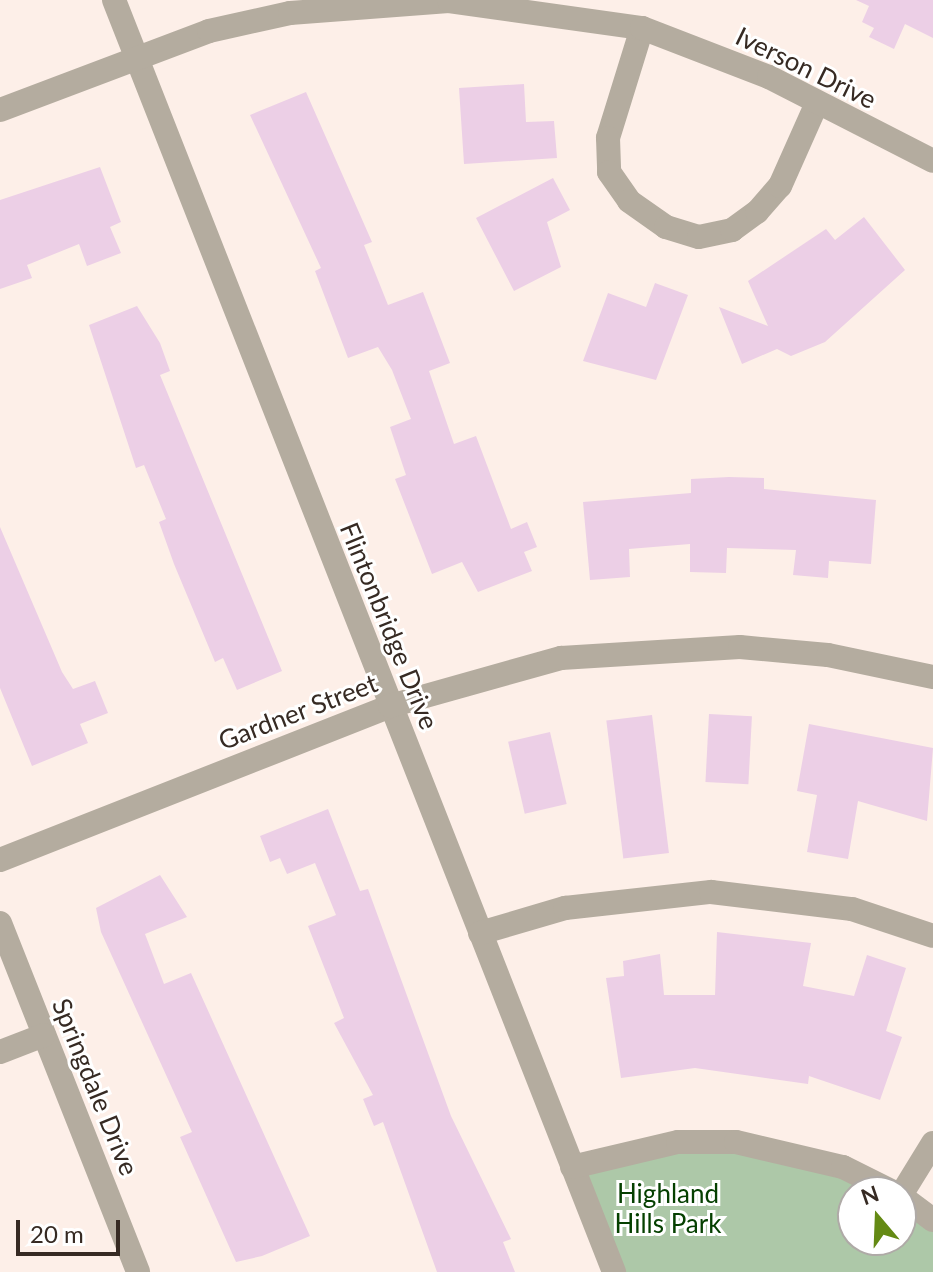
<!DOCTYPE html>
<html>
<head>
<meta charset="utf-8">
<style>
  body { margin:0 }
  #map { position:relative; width:933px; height:1272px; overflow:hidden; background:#fdefe8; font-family:Lato,sans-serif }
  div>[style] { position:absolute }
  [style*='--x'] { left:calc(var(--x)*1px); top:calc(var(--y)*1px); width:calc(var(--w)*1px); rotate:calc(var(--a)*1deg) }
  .green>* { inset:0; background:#adc8a8 }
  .building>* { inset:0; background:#eccfe6; transform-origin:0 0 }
  .street>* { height:24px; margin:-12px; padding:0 12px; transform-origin:12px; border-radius:12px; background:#b4ac9f }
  span { translate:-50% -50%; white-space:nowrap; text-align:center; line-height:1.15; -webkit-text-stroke:6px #fff; paint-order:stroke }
  .street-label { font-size:26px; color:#362a23 }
  .park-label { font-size:26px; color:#054000 }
  .north { position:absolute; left:837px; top:1176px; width:80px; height:80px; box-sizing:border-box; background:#fff; border:2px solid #afaaa7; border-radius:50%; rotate:341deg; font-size:22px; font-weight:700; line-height:32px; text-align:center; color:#362a23 }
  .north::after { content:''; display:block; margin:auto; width:28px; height:36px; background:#648a14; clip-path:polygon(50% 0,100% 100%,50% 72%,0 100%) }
  .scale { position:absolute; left:16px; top:1220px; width:104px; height:36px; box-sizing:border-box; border:4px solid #362a23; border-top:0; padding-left:10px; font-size:24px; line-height:28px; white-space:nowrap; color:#362a23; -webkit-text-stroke:6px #fff; paint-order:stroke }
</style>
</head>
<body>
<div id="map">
  <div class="green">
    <i style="clip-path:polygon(736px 1143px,891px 1192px,853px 1192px,853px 1240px,901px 1240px,901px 1197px,933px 1220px,933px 1272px,615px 1272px,574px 1167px)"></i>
  </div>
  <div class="building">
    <i style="clip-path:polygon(856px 0,933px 0,933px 38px,905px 24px,894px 49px,869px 37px,874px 28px,862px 22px,869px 6px)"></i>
    <i style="clip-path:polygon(524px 84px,526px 122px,554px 121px,557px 158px,464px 164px,459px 88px)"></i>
    <i style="clip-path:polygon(306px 92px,372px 242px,364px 245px,388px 305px,423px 292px,450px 363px,429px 371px,454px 444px,476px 436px,511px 529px,527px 522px,537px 547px,524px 552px,532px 571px,478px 592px,462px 562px,432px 574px,395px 479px,406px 475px,390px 427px,411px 419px,392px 370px,378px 347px,348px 358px,315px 271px,321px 268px,250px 115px)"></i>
    <i style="clip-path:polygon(100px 167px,121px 222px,110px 227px,121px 253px,87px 266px,79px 244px,27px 265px,32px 278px,0 289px,0 200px)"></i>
    <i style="clip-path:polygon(553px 178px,570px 210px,547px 222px,561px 267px,514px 291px,476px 218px)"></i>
    <i style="clip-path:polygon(864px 217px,905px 270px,825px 342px,791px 356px,777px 349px,742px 364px,719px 307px,768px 326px,748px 281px,826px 229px,835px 240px)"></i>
    <i style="clip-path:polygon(655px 283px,688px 295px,656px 380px,583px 361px,608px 293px,646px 307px)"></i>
    <i style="clip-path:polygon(137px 306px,160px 343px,170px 371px,160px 375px,282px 671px,237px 690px,223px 658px,215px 662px,174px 564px,159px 522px,166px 519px,144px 465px,136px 468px,89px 325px)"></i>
    <i style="clip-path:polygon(729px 477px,764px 478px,764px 489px,876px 500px,871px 564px,829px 561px,828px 578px,793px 575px,796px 550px,727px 548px,726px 573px,690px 572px,690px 544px,629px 549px,630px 577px,590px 580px,583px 502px,691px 493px,691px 479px)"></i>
    <i style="clip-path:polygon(0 527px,62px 672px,73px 689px,95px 681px,108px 713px,80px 724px,88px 743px,32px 766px,0 688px)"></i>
    <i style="left:709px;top:714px;width:43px;height:68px;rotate:3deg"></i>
    <i style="left:652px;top:715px;width:139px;height:46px;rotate:83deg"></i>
    <i style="clip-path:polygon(809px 724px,933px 748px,927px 821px,858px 801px,848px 859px,807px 852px,817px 795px,797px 791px)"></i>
    <i style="left:550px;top:732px;width:74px;height:43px;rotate:77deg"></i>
    <i style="clip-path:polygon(328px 809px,360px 891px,368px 889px,451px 1116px,511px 1239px,503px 1242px,515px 1272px,437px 1272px,383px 1122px,374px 1126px,363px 1099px,373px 1095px,334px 1023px,344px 1018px,308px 926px,336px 915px,315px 863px,287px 874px,280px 858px,270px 862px,260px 836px)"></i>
    <i style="clip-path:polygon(160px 875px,187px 917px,145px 934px,164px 984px,191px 973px,310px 1236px,262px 1256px,236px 1262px,180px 1137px,192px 1132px,101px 932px,96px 908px)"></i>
    <i style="clip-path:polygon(717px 932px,811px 943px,803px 986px,854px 996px,867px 955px,906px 968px,886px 1031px,902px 1037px,880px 1100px,809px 1076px,808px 1084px,695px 1068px,621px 1078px,606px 978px,624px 976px,623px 961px,660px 954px,664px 995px,715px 995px)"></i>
  </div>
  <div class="street">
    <i style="--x:114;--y:0;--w:1367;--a:68.54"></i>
    <i style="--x:642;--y:28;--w:115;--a:107.2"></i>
    <i style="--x:608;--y:138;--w:34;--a:88"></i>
    <i style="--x:609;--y:172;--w:35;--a:55"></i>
    <i style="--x:629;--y:201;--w:45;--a:35.1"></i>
    <i style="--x:666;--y:227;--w:34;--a:17"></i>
    <i style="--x:699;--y:237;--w:34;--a:-12"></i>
    <i style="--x:732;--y:230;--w:31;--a:-36"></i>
    <i style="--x:757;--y:212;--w:35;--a:-49"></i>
    <i style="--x:780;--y:186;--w:91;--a:-66"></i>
    <i style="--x:0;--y:110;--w:223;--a:-20.7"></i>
    <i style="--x:209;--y:31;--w:83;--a:-12.5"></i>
    <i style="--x:290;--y:13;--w:159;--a:-4.3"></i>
    <i style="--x:449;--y:1;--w:195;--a:8"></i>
    <i style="--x:642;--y:28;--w:136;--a:21.1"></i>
    <i style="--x:769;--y:77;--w:184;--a:27.1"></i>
    <i style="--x:0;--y:860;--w:419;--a:-21.5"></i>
    <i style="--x:390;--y:706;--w:178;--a:-15.7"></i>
    <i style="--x:561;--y:658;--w:179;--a:-3.5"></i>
    <i style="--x:740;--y:647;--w:88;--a:5.2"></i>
    <i style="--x:828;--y:655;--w:107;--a:11.8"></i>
    <i style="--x:0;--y:923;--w:375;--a:68.4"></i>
    <i style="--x:480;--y:933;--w:89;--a:-16.4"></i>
    <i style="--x:565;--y:908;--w:147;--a:-6.3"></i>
    <i style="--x:711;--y:892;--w:142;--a:6.9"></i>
    <i style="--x:852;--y:909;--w:85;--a:18.4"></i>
    <i style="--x:0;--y:1052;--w:47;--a:-21.1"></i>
    <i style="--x:572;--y:1167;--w:109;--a:-13.3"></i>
    <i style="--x:678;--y:1142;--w:58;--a:0"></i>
    <i style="--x:736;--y:1142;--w:110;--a:13.2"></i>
    <i style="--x:843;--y:1167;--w:56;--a:26.6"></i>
    <i style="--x:901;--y:1195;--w:61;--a:-58.4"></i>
    <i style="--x:901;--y:1196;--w:40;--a:37"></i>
  </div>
  <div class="street-label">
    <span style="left:806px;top:68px;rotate:26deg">Iverson Drive</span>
    <span style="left:389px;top:626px;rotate:68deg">Flintonbridge Drive</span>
    <span style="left:298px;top:712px;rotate:-21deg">Gardner Street</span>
    <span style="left:95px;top:1087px;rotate:68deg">Springdale Drive</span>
  </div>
  <div class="park-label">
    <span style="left:668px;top:1209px">Highland<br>Hills Park</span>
  </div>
  <div class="north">N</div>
  <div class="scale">20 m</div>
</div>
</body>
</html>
